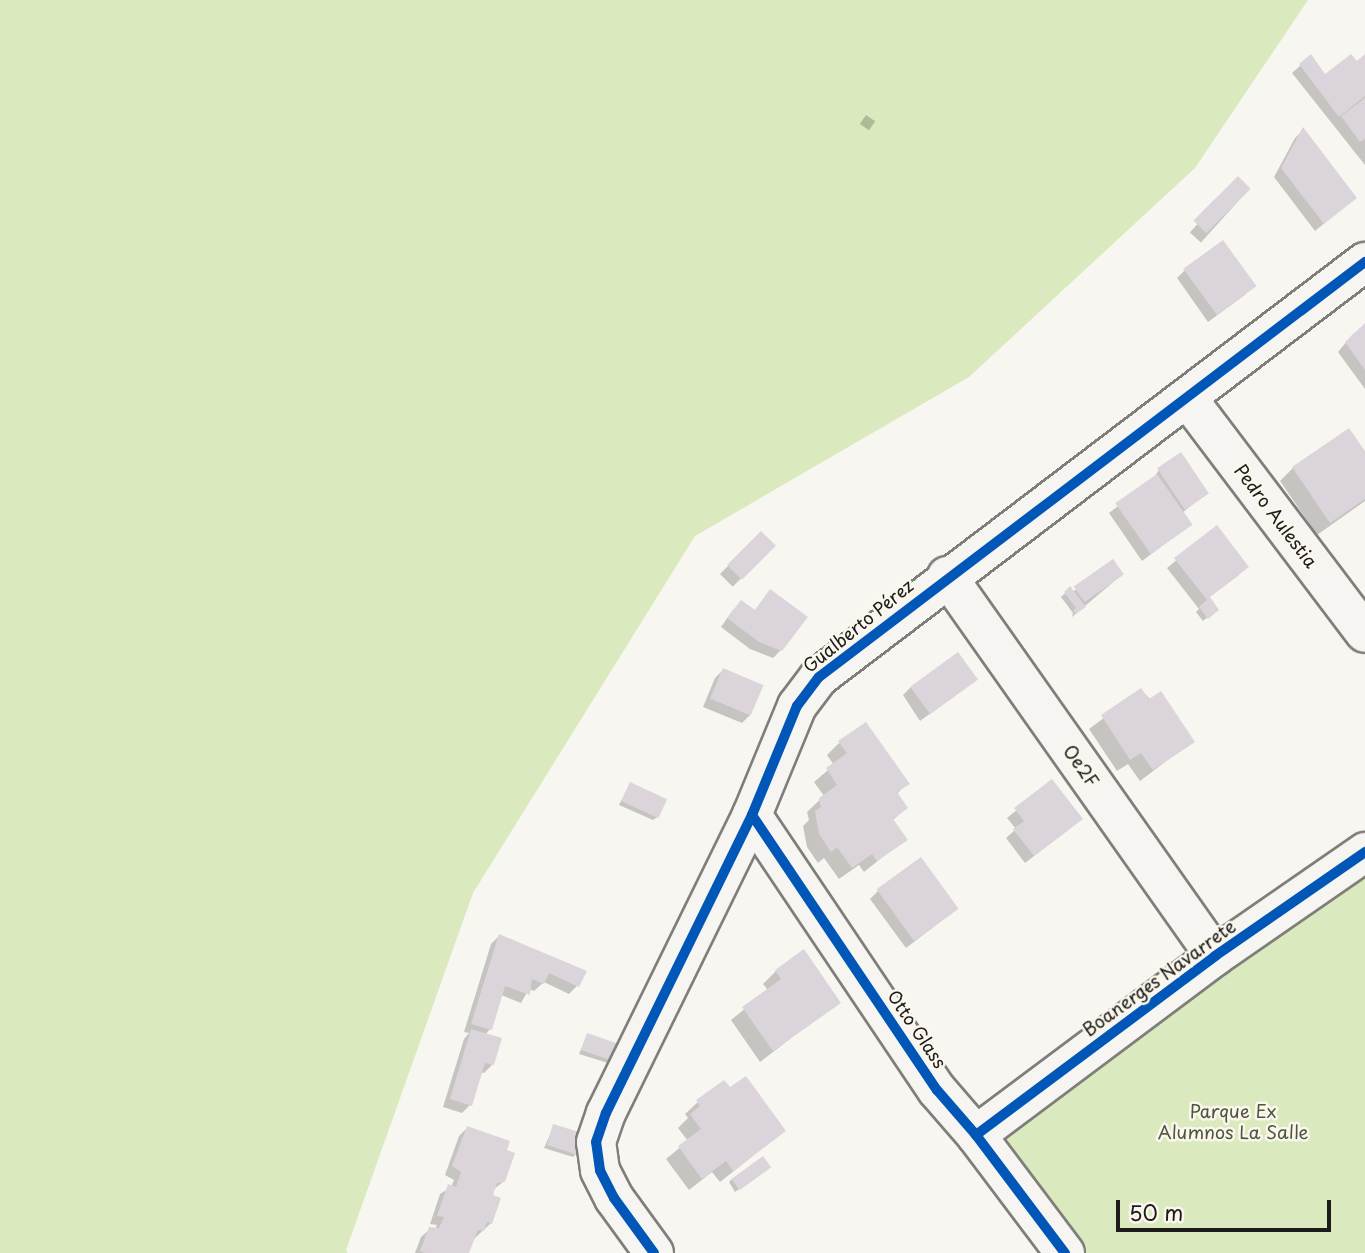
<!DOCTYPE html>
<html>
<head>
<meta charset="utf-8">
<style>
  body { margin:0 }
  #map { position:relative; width:1365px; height:1253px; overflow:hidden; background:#f8f6f0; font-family:"Playpen Sans",sans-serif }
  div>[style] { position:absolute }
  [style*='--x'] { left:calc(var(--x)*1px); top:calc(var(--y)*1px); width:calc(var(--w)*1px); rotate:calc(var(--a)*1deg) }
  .green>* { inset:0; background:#dbe9be }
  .shadow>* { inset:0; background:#0003; transform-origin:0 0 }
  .building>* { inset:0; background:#dbd5db; transform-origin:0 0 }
  .roads { filter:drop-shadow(2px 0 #7f7e7b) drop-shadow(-2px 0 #7f7e7b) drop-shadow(0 2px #7f7e7b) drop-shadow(0 -2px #7f7e7b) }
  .minor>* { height:38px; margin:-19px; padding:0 19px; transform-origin:19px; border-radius:19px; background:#f6f5f1 }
  .cycleway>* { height:10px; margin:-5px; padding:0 5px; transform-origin:5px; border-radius:5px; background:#0057b8 }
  span { translate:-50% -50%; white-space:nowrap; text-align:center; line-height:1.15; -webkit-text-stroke:5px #fbf7ec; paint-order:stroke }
  .street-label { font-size:18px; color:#1c1c1c }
  .park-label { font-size:18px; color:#4e5640 }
  .scale { position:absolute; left:1116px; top:1200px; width:215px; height:32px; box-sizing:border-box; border:4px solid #1c1c1c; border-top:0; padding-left:9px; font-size:21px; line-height:24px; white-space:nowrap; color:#1c1c1c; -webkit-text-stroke:5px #fbf7ec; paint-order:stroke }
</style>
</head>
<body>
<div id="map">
  <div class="green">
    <i style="clip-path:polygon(0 0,1308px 0,1195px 168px,969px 377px,695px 536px,473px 893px,346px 1250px,348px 1253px,0 1253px)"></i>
    <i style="clip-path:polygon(1365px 858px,1365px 1253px,1073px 1253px,993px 1140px)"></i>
  </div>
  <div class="shadow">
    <i style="clip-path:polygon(1310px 57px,1325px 76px,1365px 57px,1365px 165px,1292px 73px)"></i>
    <i style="left:866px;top:115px;width:11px;height:11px;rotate:34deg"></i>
    <i style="clip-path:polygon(1303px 130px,1355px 198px,1315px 231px,1274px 177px,1295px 138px)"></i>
    <i style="left:1238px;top:179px;width:15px;height:72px;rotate:42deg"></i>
    <i style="clip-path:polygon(1185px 270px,1246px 294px,1208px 322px,1177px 278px)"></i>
    <i style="clip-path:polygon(1365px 327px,1365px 389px,1338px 352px,1353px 334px)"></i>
    <i style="clip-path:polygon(1349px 430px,1365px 454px,1365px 501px,1317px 535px,1280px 481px,1293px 468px)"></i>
    <i style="clip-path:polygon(1159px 470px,1207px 493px,1182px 513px,1190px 525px,1142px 561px,1109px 513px,1152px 480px)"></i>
    <i style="clip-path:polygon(1216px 527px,1239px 575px,1208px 598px,1213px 613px,1203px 621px,1196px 612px,1199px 609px,1167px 568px)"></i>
    <i style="left:761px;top:533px;width:18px;height:58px;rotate:45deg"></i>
    <i style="clip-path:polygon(1112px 562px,1118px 578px,1072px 617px,1073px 613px,1061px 597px,1070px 589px,1073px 592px)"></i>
    <i style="clip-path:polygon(770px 592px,781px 650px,773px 658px,750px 649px,721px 627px,733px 610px,754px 611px)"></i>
    <i style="clip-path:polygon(723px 670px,750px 715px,742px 723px,703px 707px,715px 678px)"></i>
    <i style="clip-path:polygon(976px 680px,920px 721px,903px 695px,911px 687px)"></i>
    <i style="clip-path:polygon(1141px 690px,1193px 741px,1140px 781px,1128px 764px,1117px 771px,1089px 729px)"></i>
    <i style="clip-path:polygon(839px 743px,907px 783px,896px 795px,906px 808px,892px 821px,905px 839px,864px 872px,859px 865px,839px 879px,824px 858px,818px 863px,807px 847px,803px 826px,809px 820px,807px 812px,824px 796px,814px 782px,834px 765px,827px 755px)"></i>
    <i style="clip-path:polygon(1052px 781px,1072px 827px,1025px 863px,1006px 838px,1016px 829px,1007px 818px)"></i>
    <i style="clip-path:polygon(630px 784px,657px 817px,653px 820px,619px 805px)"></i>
    <i style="clip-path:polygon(878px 891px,957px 909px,906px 948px,870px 899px)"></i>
    <i style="clip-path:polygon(499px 936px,577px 986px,569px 994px,544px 982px,534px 991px,529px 989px,521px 1003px,501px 995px,490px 1029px,485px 1035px,492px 1065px,484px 1073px,480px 1072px,470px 1105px,462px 1113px,443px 1107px,464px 1039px,469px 1033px,464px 1032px,491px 944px)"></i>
    <i style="clip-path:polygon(776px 971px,838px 1002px,760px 1062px,731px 1020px,768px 990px,763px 984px)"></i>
    <i style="clip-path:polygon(587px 1035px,612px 1060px,608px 1063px,579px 1054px)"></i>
    <i style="clip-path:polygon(730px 1090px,784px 1131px,720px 1182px,712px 1172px,689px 1190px,666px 1159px,688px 1141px,678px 1128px,688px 1118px,685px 1114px,698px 1102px)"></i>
    <i style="clip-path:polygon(554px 1126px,576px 1154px,573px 1157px,544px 1148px)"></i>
    <i style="clip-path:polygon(467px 1128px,504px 1181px,493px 1190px,491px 1223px,474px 1239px,467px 1253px,415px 1253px,421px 1237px,430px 1229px,435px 1229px,437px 1225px,430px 1224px,440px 1194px,451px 1187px,454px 1180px,445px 1175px,459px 1136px)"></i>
    <i style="clip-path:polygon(765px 1171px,735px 1192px,729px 1182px,732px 1179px)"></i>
  </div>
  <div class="building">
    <i style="clip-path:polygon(1311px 54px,1325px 74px,1351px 54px,1357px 61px,1365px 54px,1365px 96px,1339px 117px,1299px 64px)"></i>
    <i style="clip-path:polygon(1365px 98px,1365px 139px,1360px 142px,1341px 116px)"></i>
    <i style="clip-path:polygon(1303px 127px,1357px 198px,1324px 224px,1281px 168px)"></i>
    <i style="left:1238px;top:176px;width:18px;height:63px;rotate:45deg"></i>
    <i style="left:1223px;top:240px;width:57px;height:49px;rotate:54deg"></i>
    <i style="clip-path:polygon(1365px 323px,1365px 370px,1345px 342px)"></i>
    <i style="clip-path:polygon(1349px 428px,1365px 451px,1365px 499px,1330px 523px,1292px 467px)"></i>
    <i style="left:1181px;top:452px;width:50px;height:29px;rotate:56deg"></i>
    <i style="left:1157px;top:474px;width:62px;height:51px;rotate:55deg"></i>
    <i style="clip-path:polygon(1217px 525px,1249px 567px,1210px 597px,1219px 610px,1208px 619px,1199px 607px,1207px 600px,1174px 558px)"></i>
    <i style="left:761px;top:531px;width:21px;height:48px;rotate:45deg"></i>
    <i style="left:1113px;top:559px;width:19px;height:48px;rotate:55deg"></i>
    <i style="clip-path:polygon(1070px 586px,1086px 607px,1076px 614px,1073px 610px,1076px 608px,1064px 592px)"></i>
    <i style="clip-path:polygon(770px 589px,808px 617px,782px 651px,759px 642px,727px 618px,741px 600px,755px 610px)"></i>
    <i style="left:958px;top:652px;width:34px;height:59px;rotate:54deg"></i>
    <i style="left:723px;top:668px;width:44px;height:33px;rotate:23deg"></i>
    <i style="clip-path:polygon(1141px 688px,1149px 699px,1161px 691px,1195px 742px,1153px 770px,1141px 753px,1130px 760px,1101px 715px)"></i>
    <i style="clip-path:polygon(866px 722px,910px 784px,897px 792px,908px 808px,893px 819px,908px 840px,877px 861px,872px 854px,852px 868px,837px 847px,831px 852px,819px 834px,815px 811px,821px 807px,819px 798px,837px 785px,826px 768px,847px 753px,838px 741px)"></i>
    <i style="clip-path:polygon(1052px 779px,1083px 819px,1034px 856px,1013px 829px,1024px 821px,1014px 808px)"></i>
    <i style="left:630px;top:782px;width:41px;height:21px;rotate:25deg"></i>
    <i style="left:921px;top:857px;width:64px;height:55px;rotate:54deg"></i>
    <i style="clip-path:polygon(499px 934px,587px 971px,579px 987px,549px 973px,544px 984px,532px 979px,530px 995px,505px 986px,492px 1030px,471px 1024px)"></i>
    <i style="clip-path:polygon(804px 949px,841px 1003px,773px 1051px,742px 1007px,781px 979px,775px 970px)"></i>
    <i style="clip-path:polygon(471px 1029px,502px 1038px,494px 1065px,485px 1063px,472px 1106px,450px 1099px)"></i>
    <i style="left:587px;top:1033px;width:34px;height:18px;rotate:19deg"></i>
    <i style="clip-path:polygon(746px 1076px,786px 1131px,733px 1171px,726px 1161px,702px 1179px,678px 1146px,701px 1129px,690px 1114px,700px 1106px,696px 1100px,724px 1080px,730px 1087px)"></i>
    <i style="clip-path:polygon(553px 1124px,579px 1132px,578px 1155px,547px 1145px)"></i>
    <i style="clip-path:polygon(467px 1126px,510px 1141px,507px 1150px,515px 1153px,505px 1182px,497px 1183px,493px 1195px,501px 1198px,492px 1224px,487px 1222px,484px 1231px,478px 1230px,469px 1253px,425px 1253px,420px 1251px,429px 1227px,439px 1228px,444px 1217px,437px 1216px,448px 1184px,456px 1187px,461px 1172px,452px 1166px)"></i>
    <i style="left:763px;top:1156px;width:14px;height:39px;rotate:54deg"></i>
  </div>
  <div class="roads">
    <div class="minor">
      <i style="--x:1188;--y:399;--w:293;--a:52.9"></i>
      <i style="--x:947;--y:576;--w:465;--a:54.8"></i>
      <i style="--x:752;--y:815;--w:331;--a:56.1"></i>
      <i style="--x:937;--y:1090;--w:60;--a:49.1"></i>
      <i style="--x:976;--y:1135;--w:148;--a:53"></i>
      <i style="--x:976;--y:1135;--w:299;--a:-36.8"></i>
      <i style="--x:1215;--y:956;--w:183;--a:-34.7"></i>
      <i style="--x:654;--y:1253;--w:68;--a:-126"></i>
      <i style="--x:614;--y:1198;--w:31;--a:-117"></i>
      <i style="--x:600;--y:1170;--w:28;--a:-98"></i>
      <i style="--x:596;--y:1142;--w:31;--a:-71"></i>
      <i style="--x:606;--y:1113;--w:332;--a:-63.9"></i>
      <i style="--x:752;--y:815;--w:118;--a:-67.6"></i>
      <i style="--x:797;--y:706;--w:36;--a:-53"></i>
      <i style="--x:819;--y:677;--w:686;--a:-37.24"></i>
    </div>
  </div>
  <div class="cycleway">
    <i style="--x:752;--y:815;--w:331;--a:56.1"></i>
    <i style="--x:937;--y:1090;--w:60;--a:49.1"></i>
    <i style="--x:976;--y:1135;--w:148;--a:53"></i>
    <i style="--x:976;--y:1135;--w:299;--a:-36.8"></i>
    <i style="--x:1215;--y:956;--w:183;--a:-34.7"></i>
    <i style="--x:654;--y:1253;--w:68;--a:-126"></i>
    <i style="--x:614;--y:1198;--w:31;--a:-117"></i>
    <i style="--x:600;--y:1170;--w:28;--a:-98"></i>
    <i style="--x:596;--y:1142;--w:31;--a:-71"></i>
    <i style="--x:606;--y:1113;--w:332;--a:-63.9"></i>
    <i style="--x:752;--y:815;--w:118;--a:-67.6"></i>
    <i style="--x:797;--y:706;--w:36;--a:-53"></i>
    <i style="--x:819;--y:677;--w:686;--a:-37.24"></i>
  </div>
  <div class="street-label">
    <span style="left:1276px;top:516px;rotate:53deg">Pedro Aulestia</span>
    <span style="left:858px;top:626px;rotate:-39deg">Gualberto Pérez</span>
    <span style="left:1081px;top:766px;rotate:55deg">Oe2F</span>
    <span style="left:1159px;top:978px;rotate:-36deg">Boanerges Navarrete</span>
    <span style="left:917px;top:1029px;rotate:56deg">Otto Glass</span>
  </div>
  <div class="park-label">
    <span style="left:1233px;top:1122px">Parque Ex<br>Alumnos La Salle</span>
  </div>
  <div class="scale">50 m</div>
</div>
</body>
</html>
